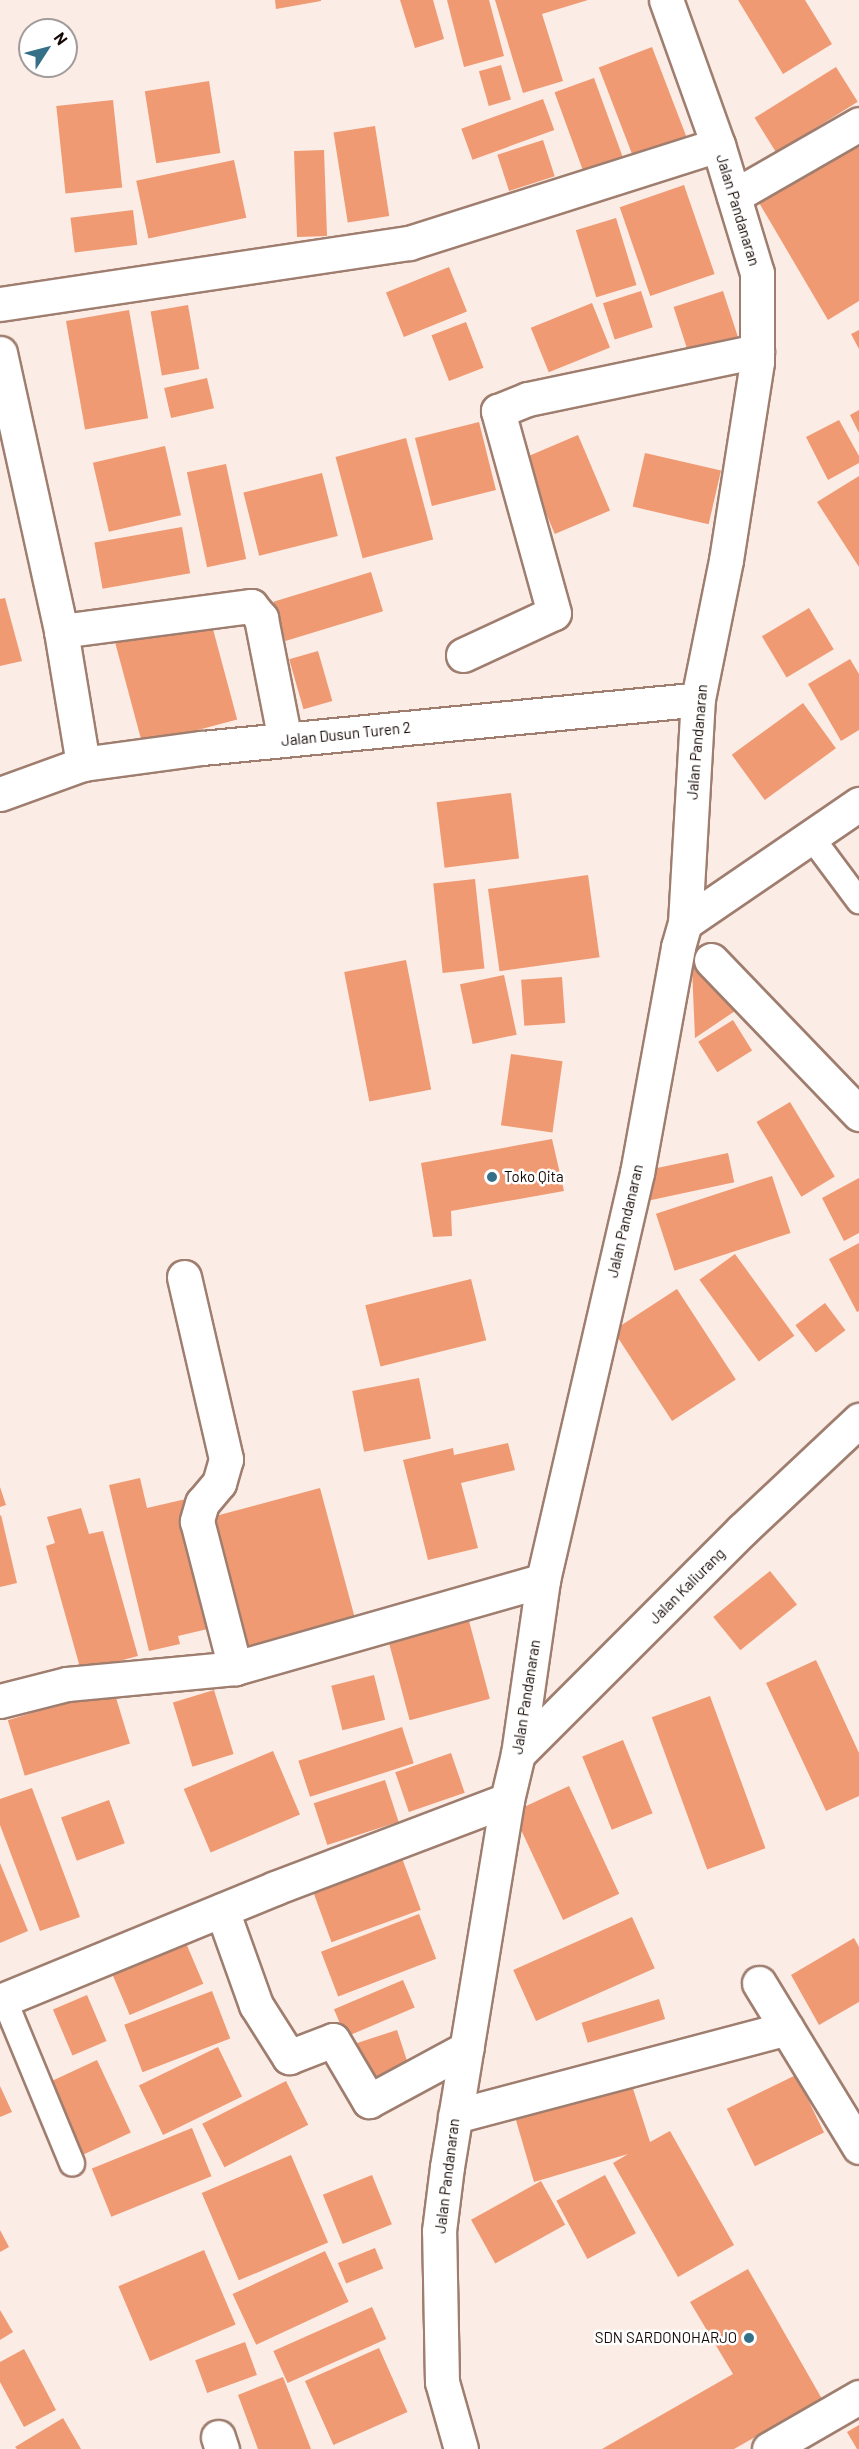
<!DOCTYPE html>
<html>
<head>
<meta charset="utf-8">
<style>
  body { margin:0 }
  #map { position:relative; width:859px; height:2449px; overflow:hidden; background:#fbece5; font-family:Barlow,sans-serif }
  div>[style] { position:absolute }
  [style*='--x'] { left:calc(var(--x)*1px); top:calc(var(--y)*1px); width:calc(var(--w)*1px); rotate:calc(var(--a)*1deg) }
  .building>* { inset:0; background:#ef9a72; transform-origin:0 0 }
  .roads { filter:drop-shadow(2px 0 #9f7e6f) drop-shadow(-2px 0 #9f7e6f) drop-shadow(0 2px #9f7e6f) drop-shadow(0 -2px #9f7e6f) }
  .lane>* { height:24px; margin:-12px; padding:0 12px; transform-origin:12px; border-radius:12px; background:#fff }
  .street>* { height:33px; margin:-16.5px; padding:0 16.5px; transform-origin:16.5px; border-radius:16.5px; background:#fff }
  .secondary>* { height:33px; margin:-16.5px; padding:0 16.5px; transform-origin:16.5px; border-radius:16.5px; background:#fff }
  .dots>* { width:16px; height:16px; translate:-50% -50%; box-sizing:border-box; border:3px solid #fff; border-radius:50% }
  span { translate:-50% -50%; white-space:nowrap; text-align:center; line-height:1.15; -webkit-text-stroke:5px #fff; paint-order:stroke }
  .street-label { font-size:15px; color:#140804 }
  .poi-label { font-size:15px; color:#140804 }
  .left { translate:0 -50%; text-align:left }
  .right { translate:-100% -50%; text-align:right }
  .north { position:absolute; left:18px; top:18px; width:60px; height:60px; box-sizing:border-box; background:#fff; border:2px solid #a19c9b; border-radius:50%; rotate:54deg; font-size:16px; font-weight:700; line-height:24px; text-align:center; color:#140804 }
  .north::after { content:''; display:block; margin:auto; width:21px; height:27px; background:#347188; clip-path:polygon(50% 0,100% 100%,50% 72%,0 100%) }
</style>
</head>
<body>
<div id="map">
  <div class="building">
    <i style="clip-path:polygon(275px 0,321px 0,321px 1px,276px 9px)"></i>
    <i style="clip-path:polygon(400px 0,433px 0,444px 39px,415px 48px)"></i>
    <i style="clip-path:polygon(447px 0,489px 0,504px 56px,464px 67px)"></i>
    <i style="clip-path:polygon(495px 0,588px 0,542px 14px,563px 81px,523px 93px)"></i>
    <i style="clip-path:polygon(738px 0,805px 0,832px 44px,783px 74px)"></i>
    <i style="left:652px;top:47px;width:103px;height:57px;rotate:69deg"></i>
    <i style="left:501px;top:65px;width:36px;height:23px;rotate:74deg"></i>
    <i style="left:836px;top:67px;width:41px;height:96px;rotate:58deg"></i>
    <i style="left:594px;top:78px;width:89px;height:42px;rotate:70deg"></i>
    <i style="left:209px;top:81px;width:73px;height:65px;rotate:81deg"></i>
    <i style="left:543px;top:99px;width:33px;height:87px;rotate:70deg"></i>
    <i style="left:113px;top:100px;width:88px;height:57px;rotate:84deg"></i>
    <i style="left:375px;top:126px;width:91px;height:42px;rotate:81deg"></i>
    <i style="left:543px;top:140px;width:38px;height:48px;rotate:72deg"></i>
    <i style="clip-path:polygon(857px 144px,859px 148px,859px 301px,828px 320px,758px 201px)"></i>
    <i style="left:324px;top:150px;width:86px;height:30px;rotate:88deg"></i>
    <i style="left:234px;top:160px;width:59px;height:100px;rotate:78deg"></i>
    <i style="left:684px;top:185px;width:94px;height:68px;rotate:71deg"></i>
    <i style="left:133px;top:210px;width:35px;height:63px;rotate:83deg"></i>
    <i style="left:616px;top:218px;width:70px;height:42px;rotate:73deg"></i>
    <i style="left:449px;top:267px;width:48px;height:68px;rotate:68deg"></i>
    <i style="left:641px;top:291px;width:38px;height:40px;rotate:72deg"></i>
    <i style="left:723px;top:291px;width:52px;height:52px;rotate:72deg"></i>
    <i style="left:592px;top:303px;width:48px;height:66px;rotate:68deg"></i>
    <i style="left:188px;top:305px;width:65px;height:38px;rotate:80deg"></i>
    <i style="left:129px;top:310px;width:110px;height:64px;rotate:80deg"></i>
    <i style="left:466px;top:322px;width:49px;height:37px;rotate:69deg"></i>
    <i style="clip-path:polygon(859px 330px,859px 349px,851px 334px)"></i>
    <i style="left:207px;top:378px;width:31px;height:44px;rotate:77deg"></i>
    <i style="clip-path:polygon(859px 410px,859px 433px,850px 415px)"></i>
    <i style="clip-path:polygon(839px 420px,859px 456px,859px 463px,828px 480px,806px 437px)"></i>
    <i style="left:479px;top:422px;width:70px;height:66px;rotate:76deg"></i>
    <i style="left:578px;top:435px;width:82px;height:60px;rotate:67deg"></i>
    <i style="left:406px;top:438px;width:105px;height:73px;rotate:75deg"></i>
    <i style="left:165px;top:446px;width:71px;height:74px;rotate:77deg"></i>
    <i style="left:645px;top:453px;width:78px;height:55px;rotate:13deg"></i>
    <i style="left:226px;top:464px;width:97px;height:40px;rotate:78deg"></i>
    <i style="left:322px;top:473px;width:65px;height:81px;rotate:76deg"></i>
    <i style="clip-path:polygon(859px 476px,859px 567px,817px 502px)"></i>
    <i style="left:182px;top:527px;width:47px;height:89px;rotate:80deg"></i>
    <i style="left:371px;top:572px;width:41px;height:102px;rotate:73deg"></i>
    <i style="clip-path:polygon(5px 598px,22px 661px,0 666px,0 599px)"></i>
    <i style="left:809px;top:608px;width:48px;height:55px;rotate:59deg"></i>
    <i style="left:210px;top:618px;width:105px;height:98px;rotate:75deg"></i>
    <i style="left:318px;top:651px;width:52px;height:30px;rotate:74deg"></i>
    <i style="clip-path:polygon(850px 659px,859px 674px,859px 730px,841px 741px,808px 684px)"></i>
    <i style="left:803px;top:703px;width:56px;height:88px;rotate:54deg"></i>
    <i style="left:511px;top:793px;width:66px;height:75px;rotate:83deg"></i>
    <i style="left:588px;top:875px;width:83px;height:101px;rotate:82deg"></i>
    <i style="left:475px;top:879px;width:90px;height:42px;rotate:84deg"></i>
    <i style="clip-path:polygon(691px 944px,735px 1011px,695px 1038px)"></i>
    <i style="left:406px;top:960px;width:132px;height:63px;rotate:79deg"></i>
    <i style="left:504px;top:975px;width:61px;height:45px;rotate:78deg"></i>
    <i style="left:562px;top:977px;width:46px;height:41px;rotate:86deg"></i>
    <i style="left:733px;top:1020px;width:36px;height:41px;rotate:58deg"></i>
    <i style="left:511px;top:1054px;width:52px;height:72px;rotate:8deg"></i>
    <i style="left:790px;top:1102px;width:87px;height:39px;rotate:59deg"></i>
    <i style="clip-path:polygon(552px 1139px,564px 1191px,451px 1211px,452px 1236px,433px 1237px,421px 1163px)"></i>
    <i style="left:728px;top:1153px;width:30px;height:87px;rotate:78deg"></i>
    <i style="left:772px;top:1176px;width:60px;height:122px;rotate:72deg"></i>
    <i style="clip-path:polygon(859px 1178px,859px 1233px,844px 1241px,822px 1198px)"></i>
    <i style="clip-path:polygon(859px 1243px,859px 1311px,857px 1312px,829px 1259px)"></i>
    <i style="left:735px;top:1254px;width:101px;height:44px;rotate:54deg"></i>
    <i style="left:471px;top:1279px;width:63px;height:109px;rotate:76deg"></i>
    <i style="left:677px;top:1289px;width:108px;height:76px;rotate:57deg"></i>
    <i style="left:825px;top:1303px;width:34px;height:37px;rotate:53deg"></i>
    <i style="left:419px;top:1378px;width:62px;height:68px;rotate:79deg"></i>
    <i style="clip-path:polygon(508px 1443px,515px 1470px,461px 1483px,478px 1548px,428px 1560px,403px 1460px,453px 1448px,454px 1455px)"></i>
    <i style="clip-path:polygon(140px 1478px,147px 1508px,186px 1499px,216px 1627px,178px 1636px,180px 1644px,149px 1651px,109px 1485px)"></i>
    <i style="clip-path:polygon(0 1487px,6px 1505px,0 1507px)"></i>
    <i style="left:320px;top:1488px;width:138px;height:118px;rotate:75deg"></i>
    <i style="clip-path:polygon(81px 1508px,89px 1534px,103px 1531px,138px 1656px,81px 1671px,46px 1546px,55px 1543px,47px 1517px)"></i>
    <i style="clip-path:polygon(1px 1515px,17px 1583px,0 1587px,0 1516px)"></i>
    <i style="left:770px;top:1571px;width:43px;height:73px;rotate:51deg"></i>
    <i style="left:465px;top:1606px;width:96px;height:83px;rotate:75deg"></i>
    <i style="clip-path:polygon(816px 1660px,859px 1753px,859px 1796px,826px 1811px,766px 1683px)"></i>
    <i style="left:374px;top:1675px;width:46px;height:44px;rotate:76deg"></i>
    <i style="left:113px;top:1688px;width:58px;height:110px;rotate:73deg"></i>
    <i style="left:214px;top:1690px;width:67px;height:43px;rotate:73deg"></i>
    <i style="left:710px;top:1696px;width:162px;height:62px;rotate:70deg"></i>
    <i style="left:402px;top:1727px;width:38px;height:109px;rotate:72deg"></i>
    <i style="left:623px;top:1740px;width:79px;height:44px;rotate:68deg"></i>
    <i style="left:273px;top:1751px;width:69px;height:97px;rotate:67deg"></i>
    <i style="left:451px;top:1753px;width:42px;height:59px;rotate:71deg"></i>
    <i style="left:385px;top:1780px;width:44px;height:75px;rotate:72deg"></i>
    <i style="left:569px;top:1786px;width:119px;height:62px;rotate:65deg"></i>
    <i style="clip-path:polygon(32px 1788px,80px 1917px,40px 1931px,0 1825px,0 1799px)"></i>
    <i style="left:109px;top:1800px;width:46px;height:51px;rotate:70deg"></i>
    <i style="left:402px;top:1858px;width:55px;height:95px;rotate:70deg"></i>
    <i style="clip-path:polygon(0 1863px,28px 1931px,0 1943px)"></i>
    <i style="left:419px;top:1914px;width:48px;height:105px;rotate:69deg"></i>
    <i style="left:632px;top:1917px;width:56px;height:130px;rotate:66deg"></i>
    <i style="left:183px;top:1936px;width:52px;height:80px;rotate:67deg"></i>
    <i style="clip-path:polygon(854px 1938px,859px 1947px,859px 2002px,819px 2025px,791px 1975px)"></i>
    <i style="left:403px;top:1980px;width:30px;height:75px;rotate:67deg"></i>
    <i style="left:212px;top:1991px;width:51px;height:94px;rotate:69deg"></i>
    <i style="left:87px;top:1995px;width:50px;height:37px;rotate:67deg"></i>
    <i style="left:659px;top:1999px;width:21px;height:81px;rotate:73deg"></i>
    <i style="left:397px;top:2030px;width:47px;height:49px;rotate:72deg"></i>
    <i style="left:218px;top:2047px;width:55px;height:88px;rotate:64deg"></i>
    <i style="left:97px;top:2060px;width:80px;height:54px;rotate:65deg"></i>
    <i style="left:796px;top:2075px;width:64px;height:77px;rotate:64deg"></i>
    <i style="clip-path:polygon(629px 2076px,650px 2142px,670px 2131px,734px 2245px,678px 2277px,613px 2163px,628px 2154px,534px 2182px,513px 2110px)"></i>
    <i style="left:286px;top:2081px;width:49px;height:94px;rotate:63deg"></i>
    <i style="clip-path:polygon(0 2086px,12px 2112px,0 2117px)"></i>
    <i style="left:192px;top:2128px;width:52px;height:108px;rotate:68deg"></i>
    <i style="left:291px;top:2155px;width:95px;height:97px;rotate:67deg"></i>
    <i style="left:372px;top:2175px;width:53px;height:53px;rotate:68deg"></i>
    <i style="left:605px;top:2175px;width:66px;height:55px;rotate:62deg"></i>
    <i style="left:541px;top:2181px;width:50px;height:80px;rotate:61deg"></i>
    <i style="clip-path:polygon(0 2230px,9px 2247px,0 2252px)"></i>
    <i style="left:375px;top:2248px;width:22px;height:40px;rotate:68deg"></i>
    <i style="left:204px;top:2250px;width:81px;height:93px;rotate:67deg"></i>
    <i style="left:325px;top:2251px;width:56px;height:102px;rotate:65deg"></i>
    <i style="clip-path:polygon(748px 2269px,822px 2399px,734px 2449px,602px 2449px,733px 2374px,690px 2302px)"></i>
    <i style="left:372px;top:2307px;width:35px;height:108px;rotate:66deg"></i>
    <i style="clip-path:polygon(0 2310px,13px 2332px,0 2340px)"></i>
    <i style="left:245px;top:2342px;width:35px;height:53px;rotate:70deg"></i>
    <i style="left:379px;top:2348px;width:70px;height:81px;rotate:66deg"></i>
    <i style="clip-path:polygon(24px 2349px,56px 2410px,24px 2427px,0 2382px,0 2362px)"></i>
    <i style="clip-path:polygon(283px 2377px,311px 2449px,258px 2449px,238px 2395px)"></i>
    <i style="clip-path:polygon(63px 2418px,81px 2449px,17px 2449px,15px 2447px)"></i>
    <i style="clip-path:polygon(859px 2425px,859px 2449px,857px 2449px,847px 2432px)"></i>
  </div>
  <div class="roads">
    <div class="lane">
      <i style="--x:812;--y:838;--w:79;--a:53.3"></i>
      <i style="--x:4;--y:1999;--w:178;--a:67.5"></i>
    </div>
    <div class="street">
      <i style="--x:734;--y:196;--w:144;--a:-29.9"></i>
      <i style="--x:0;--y:304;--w:414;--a:-8.5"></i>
      <i style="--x:409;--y:243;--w:324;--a:-17.6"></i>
      <i style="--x:0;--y:353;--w:285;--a:77.6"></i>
      <i style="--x:61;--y:631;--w:135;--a:80.6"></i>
      <i style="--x:61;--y:631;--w:192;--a:-7.5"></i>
      <i style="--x:251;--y:606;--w:16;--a:50"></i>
      <i style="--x:261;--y:618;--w:124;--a:78.9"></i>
      <i style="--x:463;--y:655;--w:100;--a:-24.8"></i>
      <i style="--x:554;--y:613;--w:210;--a:-105.5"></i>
      <i style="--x:498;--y:411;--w:32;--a:-22"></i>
      <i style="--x:528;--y:399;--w:234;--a:-11.8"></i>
      <i style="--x:0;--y:794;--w:88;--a:-19.9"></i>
      <i style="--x:83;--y:764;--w:120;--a:-7.7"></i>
      <i style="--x:202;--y:748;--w:498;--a:-5.6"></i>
      <i style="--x:685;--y:923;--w:211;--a:-34.4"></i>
      <i style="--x:711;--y:960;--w:214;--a:46.1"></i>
      <i style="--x:184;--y:1277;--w:187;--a:77"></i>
      <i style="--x:226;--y:1459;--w:25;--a:106"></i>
      <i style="--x:219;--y:1483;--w:26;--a:130"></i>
      <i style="--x:202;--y:1503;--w:19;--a:106"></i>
      <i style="--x:197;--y:1521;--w:152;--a:75.5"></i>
      <i style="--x:0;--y:1701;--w:69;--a:-14.2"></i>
      <i style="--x:67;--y:1684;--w:169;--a:-5.4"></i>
      <i style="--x:235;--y:1668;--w:320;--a:-15.9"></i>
      <i style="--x:518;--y:1754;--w:317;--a:-45"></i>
      <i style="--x:742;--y:1530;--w:161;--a:-43.2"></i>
      <i style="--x:222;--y:1910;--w:101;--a:70.3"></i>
      <i style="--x:256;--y:2005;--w:62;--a:57.6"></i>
      <i style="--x:289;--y:2057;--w:47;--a:-21.1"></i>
      <i style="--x:333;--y:2040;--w:71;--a:59.5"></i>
      <i style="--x:369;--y:2101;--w:111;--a:-28.4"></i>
      <i style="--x:759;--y:1983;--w:192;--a:58.6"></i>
      <i style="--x:0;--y:2001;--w:297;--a:-22.3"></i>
      <i style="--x:275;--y:1888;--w:248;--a:-20.8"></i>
      <i style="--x:455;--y:2116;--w:343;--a:-14.8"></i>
      <i style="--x:218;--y:2437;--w:13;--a:72"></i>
      <i style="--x:769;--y:2449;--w:104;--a:-30"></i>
    </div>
    <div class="secondary">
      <i style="--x:461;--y:2449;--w:70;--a:-105.8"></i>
      <i style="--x:442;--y:2382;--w:151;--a:-91.1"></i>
      <i style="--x:439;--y:2231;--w:64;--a:-82.9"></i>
      <i style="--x:447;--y:2167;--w:372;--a:-80.7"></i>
      <i style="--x:507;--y:1800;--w:47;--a:-76.6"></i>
      <i style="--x:518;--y:1754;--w:176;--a:-81.8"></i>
      <i style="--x:543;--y:1580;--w:418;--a:-77"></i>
      <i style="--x:637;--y:1173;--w:230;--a:-79.7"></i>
      <i style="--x:678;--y:947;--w:25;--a:-74"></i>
      <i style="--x:685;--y:923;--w:224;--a:-86.7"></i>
      <i style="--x:698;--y:699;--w:142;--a:-78.6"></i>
      <i style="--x:726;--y:560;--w:200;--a:-81.1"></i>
      <i style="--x:757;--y:362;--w:89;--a:-90"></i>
      <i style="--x:757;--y:273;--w:134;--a:-106.9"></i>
      <i style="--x:718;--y:145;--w:154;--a:-109.7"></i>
    </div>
  </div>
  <div class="dots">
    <i style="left:492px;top:1177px;background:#347188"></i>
    <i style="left:749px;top:2338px;background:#347188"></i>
  </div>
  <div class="street-label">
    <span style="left:738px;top:210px;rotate:73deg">Jalan Pandanaran</span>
    <span style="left:346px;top:734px;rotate:-6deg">Jalan Dusun Turen 2</span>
    <span style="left:697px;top:742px;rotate:-85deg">Jalan Pandanaran</span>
    <span style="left:625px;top:1221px;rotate:-77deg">Jalan Pandanaran</span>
    <span style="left:687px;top:1586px;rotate:-45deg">Jalan Kaliurang</span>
    <span style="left:526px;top:1697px;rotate:-81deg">Jalan Pandanaran</span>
    <span style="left:447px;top:2176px;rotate:-83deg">Jalan Pandanaran</span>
  </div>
  <div class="poi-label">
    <span class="left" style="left:504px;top:1177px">Toko Qita</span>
    <span class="right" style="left:737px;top:2338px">SDN SARDONOHARJO</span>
  </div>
  <div class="north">N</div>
</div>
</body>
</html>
